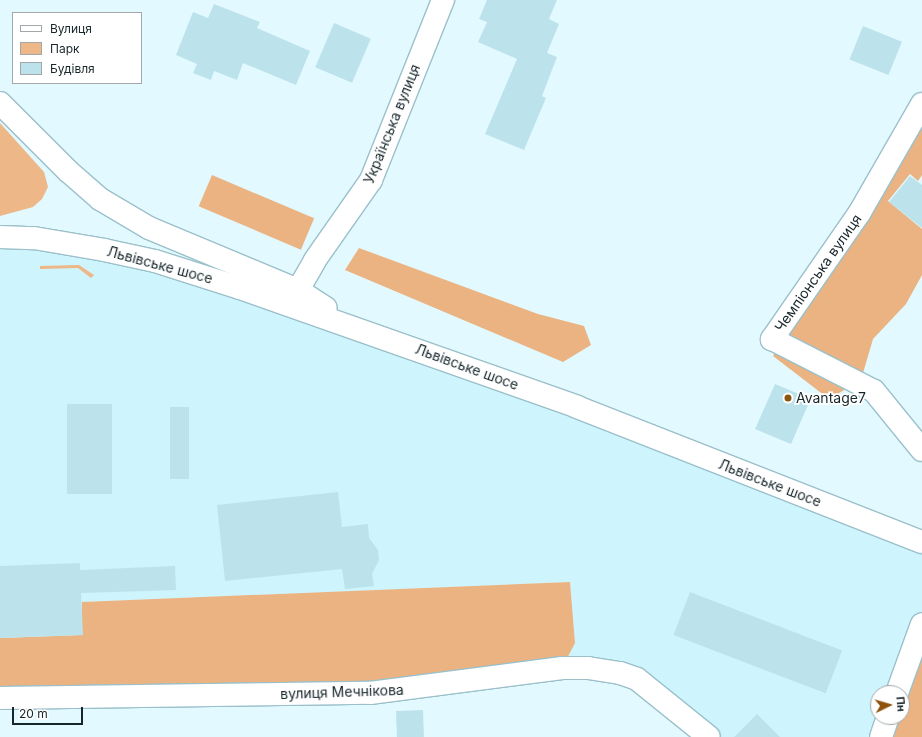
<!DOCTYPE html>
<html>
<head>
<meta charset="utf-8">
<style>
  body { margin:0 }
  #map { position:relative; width:922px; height:737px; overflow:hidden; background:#e2f9ff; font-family:Inter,sans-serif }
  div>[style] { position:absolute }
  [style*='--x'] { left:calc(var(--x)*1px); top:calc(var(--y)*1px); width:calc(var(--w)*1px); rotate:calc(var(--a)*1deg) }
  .built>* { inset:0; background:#cef4fe }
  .green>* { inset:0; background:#edb787 }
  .forest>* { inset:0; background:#eab381; transform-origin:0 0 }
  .building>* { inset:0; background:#bce3ec; transform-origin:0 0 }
  .roads { filter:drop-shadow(1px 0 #9bc0ca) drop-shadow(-1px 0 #9bc0ca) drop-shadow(0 1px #9bc0ca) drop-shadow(0 -1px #9bc0ca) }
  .minor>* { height:22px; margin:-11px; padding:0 11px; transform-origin:11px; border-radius:11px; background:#fff }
  .highway>* { height:22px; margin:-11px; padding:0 11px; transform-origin:11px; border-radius:11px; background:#fff }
  .dots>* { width:11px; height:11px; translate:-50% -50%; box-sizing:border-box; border:2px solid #fff; border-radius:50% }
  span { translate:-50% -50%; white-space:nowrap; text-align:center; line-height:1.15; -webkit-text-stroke:3.5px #fff; paint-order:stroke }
  .street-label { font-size:14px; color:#17262a }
  .poi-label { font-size:14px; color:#17262a }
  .left { translate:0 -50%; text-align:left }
  .legend { position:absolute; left:12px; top:12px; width:130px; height:72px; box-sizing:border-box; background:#fff; border:1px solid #a2a8aa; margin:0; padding:5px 7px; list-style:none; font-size:12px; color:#17262a }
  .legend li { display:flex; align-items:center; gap:8px; height:20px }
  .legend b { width:20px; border:1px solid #a2a8aa }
  .north { position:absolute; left:870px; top:685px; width:40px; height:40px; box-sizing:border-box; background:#fff; border:1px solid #a2a8aa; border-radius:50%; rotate:85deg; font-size:11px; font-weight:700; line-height:16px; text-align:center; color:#17262a }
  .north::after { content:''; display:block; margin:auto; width:14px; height:18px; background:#8d530e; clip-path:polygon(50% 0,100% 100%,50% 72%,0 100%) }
  .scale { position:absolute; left:12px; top:707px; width:71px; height:18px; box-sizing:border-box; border:2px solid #17262a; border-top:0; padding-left:5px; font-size:12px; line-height:14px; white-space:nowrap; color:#17262a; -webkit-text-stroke:3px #fff; paint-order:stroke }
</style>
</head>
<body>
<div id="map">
  <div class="built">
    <i style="clip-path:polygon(0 237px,155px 261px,922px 542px,922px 624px,897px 693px,878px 693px,881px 737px,709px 737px,650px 689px,562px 668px,575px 642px,570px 582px,82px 602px,83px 635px,0 638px)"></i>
  </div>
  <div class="green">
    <i style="clip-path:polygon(0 123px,44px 172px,48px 187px,42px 199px,33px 207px,0 216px)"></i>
    <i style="clip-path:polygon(79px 265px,94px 275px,91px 278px,78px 268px,40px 269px,40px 266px)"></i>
  </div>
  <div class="forest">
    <i style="clip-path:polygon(922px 126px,922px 175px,918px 181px,910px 174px,888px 201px,922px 229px,922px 275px,906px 304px,873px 339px,861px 380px,829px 399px,773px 356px,868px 218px)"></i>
    <i style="left:212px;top:175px;width:111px;height:34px;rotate:23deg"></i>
    <i style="clip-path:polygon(359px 248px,538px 314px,584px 326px,591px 345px,563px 362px,345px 270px)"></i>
    <i style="clip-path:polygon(570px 582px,575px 643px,562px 668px,394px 691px,0 698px,0 638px,82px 635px,82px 602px)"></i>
    <i style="clip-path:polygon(922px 624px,922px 737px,881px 737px,888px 717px,902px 717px,902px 693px)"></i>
  </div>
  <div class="building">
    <i style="clip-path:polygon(487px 0,557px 0,549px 19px,559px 24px,547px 53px,557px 57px,542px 96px,546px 98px,524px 150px,485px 134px,517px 59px,478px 42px,487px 22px,479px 19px)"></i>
    <i style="clip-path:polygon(214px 4px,260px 22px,257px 28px,310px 51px,296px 85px,243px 63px,237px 80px,214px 71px,211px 80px,193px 73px,197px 64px,176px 55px,193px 12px,208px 18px)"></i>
    <i style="left:334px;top:23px;width:40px;height:48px;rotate:23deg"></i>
    <i style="left:863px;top:26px;width:42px;height:36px;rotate:22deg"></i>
    <i style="clip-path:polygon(910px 176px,922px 185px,922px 228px,889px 202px)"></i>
    <i style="clip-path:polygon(775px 384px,806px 397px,804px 404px,808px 405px,791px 444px,755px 429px)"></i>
    <i style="left:67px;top:404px;width:45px;height:90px"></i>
    <i style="left:170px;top:407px;width:19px;height:72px"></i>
    <i style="clip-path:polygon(338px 492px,342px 527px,368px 524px,369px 538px,378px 550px,379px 560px,372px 574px,374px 586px,345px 589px,342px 569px,225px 581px,217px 505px)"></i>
    <i style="clip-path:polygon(80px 563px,80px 570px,175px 566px,176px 590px,81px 593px,83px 635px,0 638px,0 566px)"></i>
    <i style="left:690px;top:592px;width:163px;height:46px;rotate:21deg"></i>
    <i style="left:423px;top:710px;width:27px;height:27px;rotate:88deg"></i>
    <i style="clip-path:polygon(757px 714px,780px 737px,734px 737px)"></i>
  </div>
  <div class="roads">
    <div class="minor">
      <i style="--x:922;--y:104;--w:125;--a:119.9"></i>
      <i style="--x:860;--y:212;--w:155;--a:124.7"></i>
      <i style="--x:772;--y:339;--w:114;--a:27"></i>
      <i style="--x:874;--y:391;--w:76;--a:50.9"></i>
      <i style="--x:298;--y:290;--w:34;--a:-60"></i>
      <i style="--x:315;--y:260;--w:98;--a:-55"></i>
      <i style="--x:371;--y:180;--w:194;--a:-68.2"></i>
      <i style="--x:897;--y:693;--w:73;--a:-70.1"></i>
      <i style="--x:0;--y:698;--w:370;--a:-0.8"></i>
      <i style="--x:370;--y:693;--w:194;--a:-7.4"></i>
      <i style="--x:562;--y:668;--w:26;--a:0"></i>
      <i style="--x:588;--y:668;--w:32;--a:9"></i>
      <i style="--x:620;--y:673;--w:18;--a:19"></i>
      <i style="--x:637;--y:679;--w:92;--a:38.9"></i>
      <i style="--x:881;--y:737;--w:21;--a:-71"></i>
    </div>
    <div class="highway">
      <i style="--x:0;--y:103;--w:96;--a:45"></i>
      <i style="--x:68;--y:171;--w:43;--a:41.2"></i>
      <i style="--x:100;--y:199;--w:57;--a:30.6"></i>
      <i style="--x:149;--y:228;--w:161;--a:22.6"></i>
      <i style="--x:298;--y:290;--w:33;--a:33"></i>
      <i style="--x:0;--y:237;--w:34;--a:2"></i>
      <i style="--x:34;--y:238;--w:71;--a:9.7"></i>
      <i style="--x:104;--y:250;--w:52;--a:12.2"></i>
      <i style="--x:155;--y:261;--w:89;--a:17.6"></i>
      <i style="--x:240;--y:288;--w:357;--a:19.4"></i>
      <i style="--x:577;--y:407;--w:370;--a:21.4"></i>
    </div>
  </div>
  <div class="dots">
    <i style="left:788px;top:398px;background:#8d530e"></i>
  </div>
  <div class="street-label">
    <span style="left:392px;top:124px;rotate:-68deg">Українська вулиця</span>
    <span style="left:160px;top:265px;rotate:15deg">Львівське шосе</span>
    <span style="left:818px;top:273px;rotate:-55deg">Чемпіонська вулиця</span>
    <span style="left:467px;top:367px;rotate:20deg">Львівське шосе</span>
    <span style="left:770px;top:483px;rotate:21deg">Львівське шосе</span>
    <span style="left:342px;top:692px;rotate:-2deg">вулиця Мечнікова</span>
  </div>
  <div class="poi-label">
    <span class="left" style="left:796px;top:398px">Avantage7</span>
  </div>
  <ul class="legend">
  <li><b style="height:5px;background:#fff"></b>Вулиця</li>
  <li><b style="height:11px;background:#edb787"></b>Парк</li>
  <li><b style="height:11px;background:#bce3ec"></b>Будівля</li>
  </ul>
  <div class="north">Пн</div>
  <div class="scale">20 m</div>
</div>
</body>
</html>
